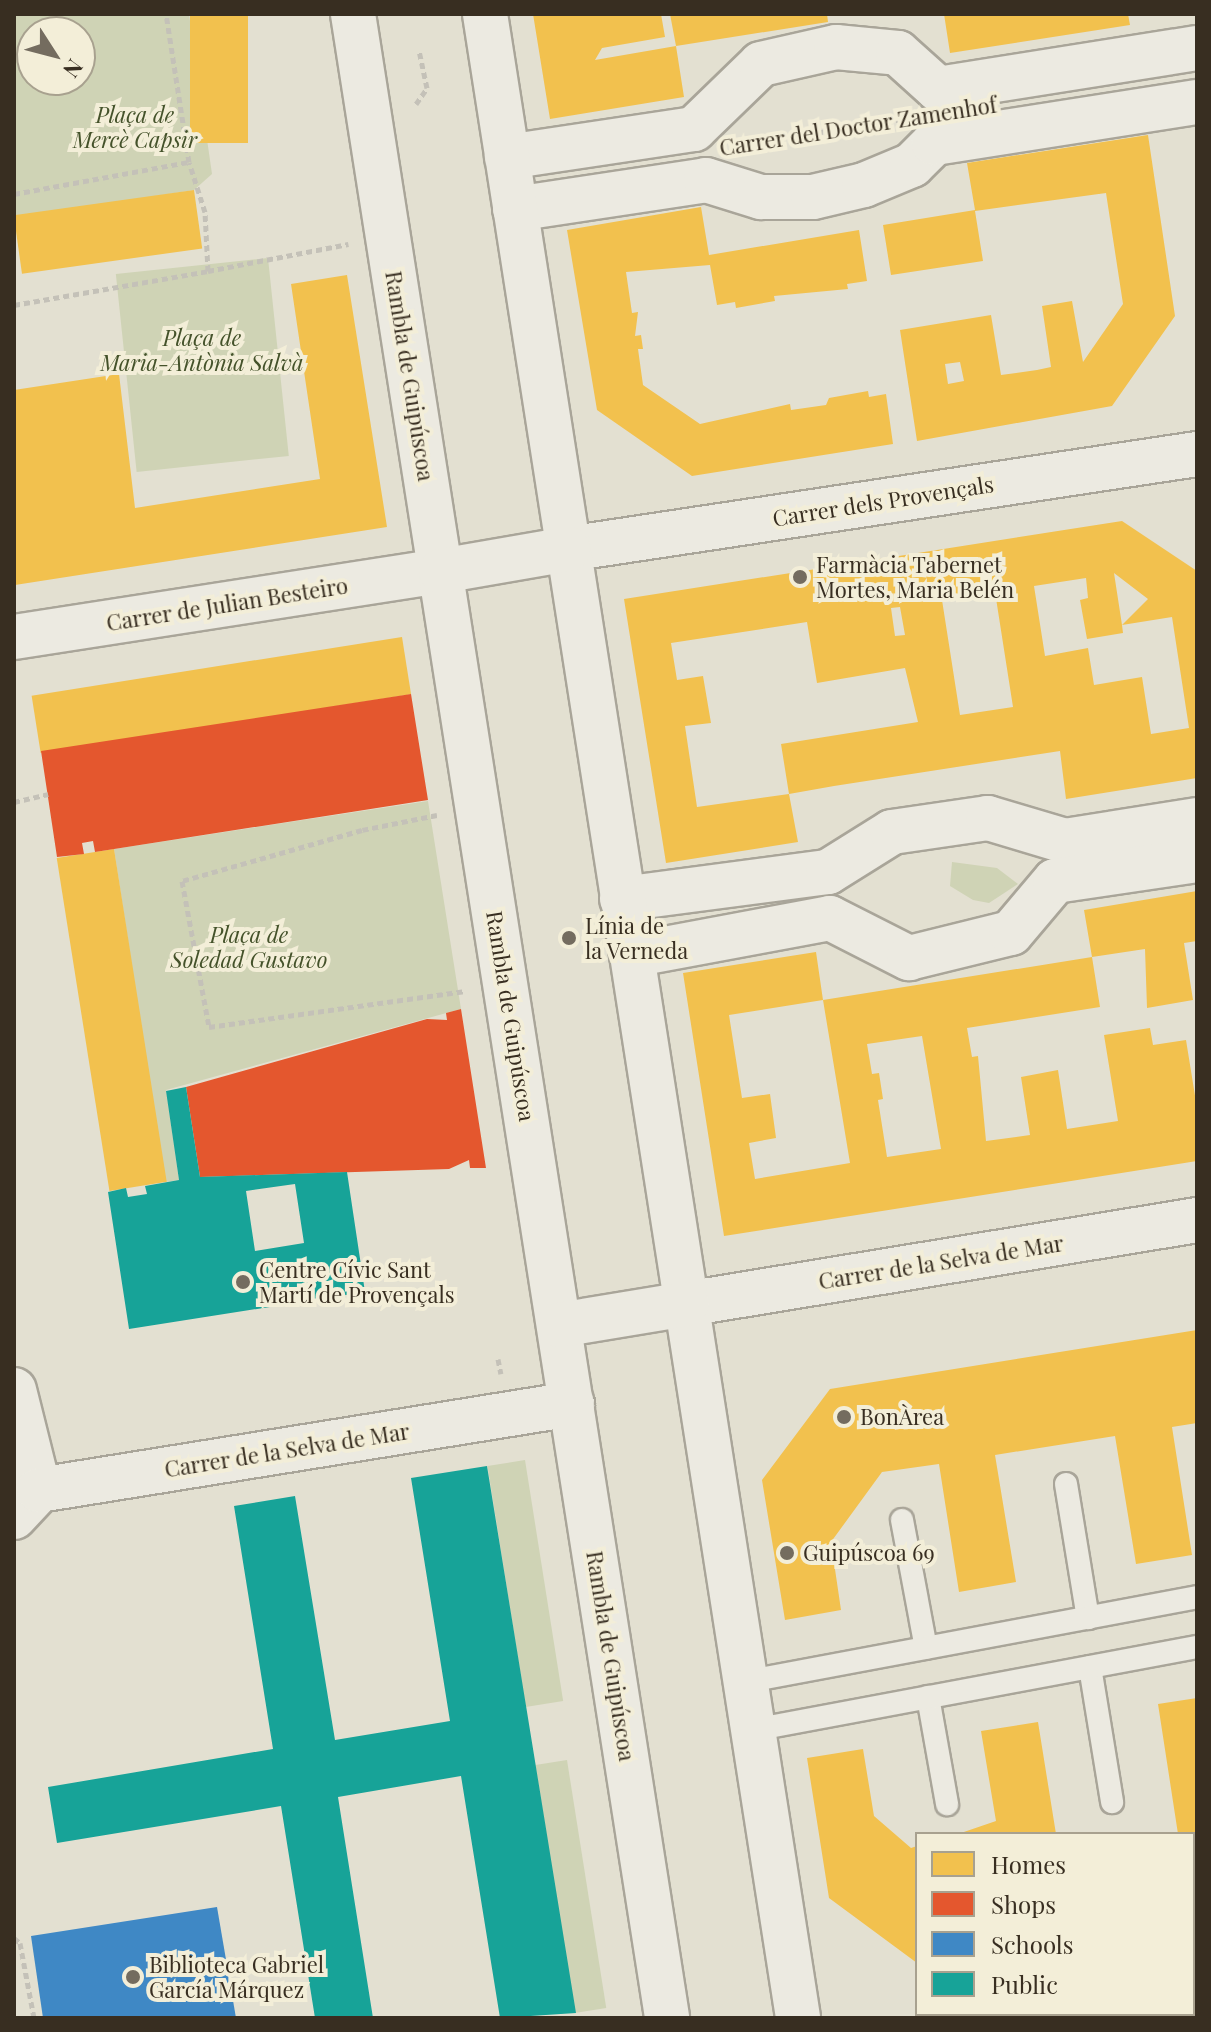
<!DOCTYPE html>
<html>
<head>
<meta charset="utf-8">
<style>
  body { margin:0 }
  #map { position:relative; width:1211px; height:2032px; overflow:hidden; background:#e3e0d1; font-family:"Playfair Display",serif }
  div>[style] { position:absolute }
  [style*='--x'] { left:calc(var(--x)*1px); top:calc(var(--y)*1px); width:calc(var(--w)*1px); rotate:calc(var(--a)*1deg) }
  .green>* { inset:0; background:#cfd3b5; transform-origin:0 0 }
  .homes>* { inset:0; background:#f2c14e; transform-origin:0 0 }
  .shops>* { inset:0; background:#e4572e }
  .schools>* { inset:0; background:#3f88c5 }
  .public>* { inset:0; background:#17a398 }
  .path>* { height:5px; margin-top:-2.5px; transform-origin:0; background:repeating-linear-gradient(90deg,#c4c1b8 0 6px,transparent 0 10px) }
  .roads { filter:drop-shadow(2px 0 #a9a599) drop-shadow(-2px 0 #a9a599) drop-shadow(0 2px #a9a599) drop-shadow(0 -2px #a9a599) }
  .service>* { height:22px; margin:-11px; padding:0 11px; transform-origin:11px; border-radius:11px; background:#eceae1 }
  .minor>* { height:44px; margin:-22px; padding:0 22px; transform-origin:22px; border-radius:22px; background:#eceae1 }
  .tertiary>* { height:44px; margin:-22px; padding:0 22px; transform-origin:22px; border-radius:22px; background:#eceae1 }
  .dots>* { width:22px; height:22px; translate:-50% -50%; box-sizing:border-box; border:4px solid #f3eed8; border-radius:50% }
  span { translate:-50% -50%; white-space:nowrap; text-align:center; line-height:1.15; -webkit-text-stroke:8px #f3eed8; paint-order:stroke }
  .park-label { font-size:22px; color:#44522a; font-style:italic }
  .street-label { font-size:22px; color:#382e21 }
  .poi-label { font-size:22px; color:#382e21 }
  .left { translate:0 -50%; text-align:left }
  .frame { position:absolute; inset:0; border:16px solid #382e21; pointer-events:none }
  .legend { position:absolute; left:915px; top:1832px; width:280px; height:184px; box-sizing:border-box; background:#f3eed8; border:2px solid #a8a18f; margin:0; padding:10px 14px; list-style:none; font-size:24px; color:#382e21 }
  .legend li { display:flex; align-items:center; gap:16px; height:40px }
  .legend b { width:40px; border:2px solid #a8a18f }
  .north { position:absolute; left:16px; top:16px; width:80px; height:80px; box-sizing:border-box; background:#f3eed8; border:2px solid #a8a18f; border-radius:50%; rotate:126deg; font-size:22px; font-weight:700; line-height:32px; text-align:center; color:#382e21 }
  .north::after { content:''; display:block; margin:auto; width:28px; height:36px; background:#746c5f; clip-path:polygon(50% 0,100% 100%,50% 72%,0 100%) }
</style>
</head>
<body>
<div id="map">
  <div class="green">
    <i style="clip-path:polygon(evenodd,14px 14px,189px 14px,212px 174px,194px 190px,14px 218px,14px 14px,32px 32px,80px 32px,80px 80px,32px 80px,32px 32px)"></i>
    <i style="left:268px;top:258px;width:199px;height:153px;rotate:84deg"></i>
    <i style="clip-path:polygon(428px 801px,461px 1009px,166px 1090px,179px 1180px,165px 1182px,114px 849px)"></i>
    <i style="clip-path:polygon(952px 862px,997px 868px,1018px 884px,989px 903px,973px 900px,950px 886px)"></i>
    <i style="left:525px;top:1460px;width:244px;height:38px;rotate:81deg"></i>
    <i style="left:567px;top:1760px;width:251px;height:32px;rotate:81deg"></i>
  </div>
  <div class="homes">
    <i style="left:190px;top:14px;width:58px;height:129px"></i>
    <i style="clip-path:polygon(533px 14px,661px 14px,665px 37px,602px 48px,595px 60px,676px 46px,684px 97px,550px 119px)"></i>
    <i style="clip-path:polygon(670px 14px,827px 14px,828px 22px,676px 46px)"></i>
    <i style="clip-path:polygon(944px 14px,1128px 14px,1130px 25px,950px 53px)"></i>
    <i style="clip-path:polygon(evenodd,1148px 135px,1175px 316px,1112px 406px,917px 441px,900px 330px,991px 315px,1001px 375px,1037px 370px,1051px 367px,1042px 306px,1072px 301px,1083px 362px,1123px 304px,1106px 193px,975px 211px,983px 261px,891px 275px,883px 225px,975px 210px,967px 163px,1148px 135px,960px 362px,964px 381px,948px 384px,945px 364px,960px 362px)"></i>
    <i style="left:194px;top:190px;width:59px;height:182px;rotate:82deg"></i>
    <i style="clip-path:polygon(701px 207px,709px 255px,859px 230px,867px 281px,847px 284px,848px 289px,774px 296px,775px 301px,736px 308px,735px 302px,717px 305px,710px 265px,626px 272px,632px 313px,638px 312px,635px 336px,641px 335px,643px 349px,638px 349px,643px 385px,700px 424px,790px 404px,791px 410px,826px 405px,829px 398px,868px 391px,869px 397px,886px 394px,893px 444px,692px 476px,597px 410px,567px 230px)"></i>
    <i style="clip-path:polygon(347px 275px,387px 527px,15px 585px,14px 390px,119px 374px,135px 508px,320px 479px,291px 284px)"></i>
    <i style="clip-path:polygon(evenodd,1122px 521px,1197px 571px,1197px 778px,1066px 799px,1060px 751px,834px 786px,789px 794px,798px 842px,666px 863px,624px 599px,1122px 521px,1114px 573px,1148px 599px,1122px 625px,1114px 573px,1122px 521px,1086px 578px,1088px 598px,1080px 600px,1087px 639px,1123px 633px,1122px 625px,1172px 617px,1189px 728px,1151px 734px,1142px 677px,1094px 685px,1088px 648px,1045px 656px,1034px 586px,1086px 578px,1122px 521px,995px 592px,1013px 707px,960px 715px,942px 600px,995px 592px,1122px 521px,900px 607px,905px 635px,895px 636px,891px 608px,900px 607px,1122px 521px,807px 622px,817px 683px,905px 668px,918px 722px,781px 744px,789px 794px,697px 807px,685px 726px,711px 723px,703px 676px,677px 680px,671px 643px,807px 622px)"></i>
    <i style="left:402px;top:637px;width:58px;height:375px;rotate:81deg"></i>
    <i style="left:114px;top:849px;width:337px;height:58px;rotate:81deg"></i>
    <i style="clip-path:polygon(1197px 891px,1197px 941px,1184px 943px,1193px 1000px,1147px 1008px,1145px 949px,1092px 957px,1084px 910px)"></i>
    <i style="clip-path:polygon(evenodd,816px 952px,823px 1000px,1092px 957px,1100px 1007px,967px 1028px,972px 1057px,978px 1056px,986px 1141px,1030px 1135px,1021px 1077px,1058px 1070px,1067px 1129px,1118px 1121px,1104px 1035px,1150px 1028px,1153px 1045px,1186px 1040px,1197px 1108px,1197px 1161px,724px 1236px,683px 973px,816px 952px,823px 1000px,850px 1163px,755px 1179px,749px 1143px,776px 1138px,770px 1094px,742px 1098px,729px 1015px,823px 1000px,816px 952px,922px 1036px,941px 1149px,887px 1157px,878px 1100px,883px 1099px,879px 1073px,872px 1074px,867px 1044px,922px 1036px)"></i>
    <i style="clip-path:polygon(1197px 1330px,1197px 1423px,1172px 1427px,1192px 1555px,1136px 1564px,1115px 1436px,995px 1455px,1016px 1582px,959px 1592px,939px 1464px,882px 1472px,831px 1542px,841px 1610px,785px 1620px,762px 1480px,830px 1389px)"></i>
    <i style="clip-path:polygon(1197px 1698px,1197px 1922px,1193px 1922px,1193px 1834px,1178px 1834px,1158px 1704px)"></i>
    <i style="clip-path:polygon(1038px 1722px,1056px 1834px,958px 1834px,996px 1821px,981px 1731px)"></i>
    <i style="clip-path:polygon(863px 1749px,874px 1816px,911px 1848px,917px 1846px,917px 1963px,829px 1898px,807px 1758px)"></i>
  </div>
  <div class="shops">
    <i style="clip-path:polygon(411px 694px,428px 800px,95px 852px,93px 841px,82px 843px,84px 854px,57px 857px,41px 751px)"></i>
    <i style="clip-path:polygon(461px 1009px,486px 1168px,470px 1168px,469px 1160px,449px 1169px,200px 1177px,186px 1087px,427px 1019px,447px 1020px,446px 1013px)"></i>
  </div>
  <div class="schools">
    <i style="clip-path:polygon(217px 1907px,236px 2018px,43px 2018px,31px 1936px)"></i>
  </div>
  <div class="public">
    <i style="clip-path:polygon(evenodd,186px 1087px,200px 1177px,347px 1172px,365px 1292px,129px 1329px,108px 1192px,126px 1188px,128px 1197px,147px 1194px,145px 1186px,179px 1180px,166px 1091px,186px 1087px,295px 1184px,304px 1243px,255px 1251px,246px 1191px,295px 1184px)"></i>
    <i style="clip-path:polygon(487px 1466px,576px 2013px,500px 2018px,461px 1776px,338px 1797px,373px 2018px,315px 2018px,281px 1806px,57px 1843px,48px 1787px,273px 1749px,234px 1506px,295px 1496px,335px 1740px,450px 1721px,411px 1478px)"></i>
  </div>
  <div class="path">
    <i style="--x:416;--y:104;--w:19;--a:-55"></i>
    <i style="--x:427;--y:88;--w:39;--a:-102"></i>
    <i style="--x:738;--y:145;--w:162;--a:-8.9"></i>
    <i style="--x:14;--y:194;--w:178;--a:-10.4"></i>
    <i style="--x:208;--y:271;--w:143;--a:-10.9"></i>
    <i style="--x:14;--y:305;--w:197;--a:-9.9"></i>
    <i style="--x:208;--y:271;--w:59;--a:-92.9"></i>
    <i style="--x:205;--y:212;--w:52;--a:-107.7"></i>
    <i style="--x:189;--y:162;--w:150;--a:-98.8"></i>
    <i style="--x:14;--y:802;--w:35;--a:-13"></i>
    <i style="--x:437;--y:815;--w:76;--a:168.7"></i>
    <i style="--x:362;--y:830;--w:187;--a:164.2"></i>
    <i style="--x:182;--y:881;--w:148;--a:79.5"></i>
    <i style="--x:209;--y:1027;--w:259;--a:-8"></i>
    <i style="--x:498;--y:1359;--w:15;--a:79"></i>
    <i style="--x:14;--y:1938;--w:8;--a:40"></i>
    <i style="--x:20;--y:1943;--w:76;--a:79.4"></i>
  </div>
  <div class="roads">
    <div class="service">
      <i style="--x:1066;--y:1484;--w:136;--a:80.7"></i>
      <i style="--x:902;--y:1520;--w:130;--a:79.4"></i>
      <i style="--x:1090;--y:1667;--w:137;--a:80.7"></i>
      <i style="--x:744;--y:1682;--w:461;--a:-10.6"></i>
      <i style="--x:928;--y:1697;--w:109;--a:79.9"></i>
      <i style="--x:753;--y:1730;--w:452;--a:-10.6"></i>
    </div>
    <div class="minor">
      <i style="--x:507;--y:157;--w:189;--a:-8.5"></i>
      <i style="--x:694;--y:129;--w:93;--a:-44.1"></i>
      <i style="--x:761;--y:64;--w:77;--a:-12.8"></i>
      <i style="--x:836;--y:47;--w:62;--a:5.5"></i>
      <i style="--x:898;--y:53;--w:54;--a:42"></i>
      <i style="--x:938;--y:89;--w:262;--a:-9"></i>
      <i style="--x:515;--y:209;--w:193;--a:-8.6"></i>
      <i style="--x:706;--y:180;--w:58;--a:17.2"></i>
      <i style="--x:761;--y:197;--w:52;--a:0"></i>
      <i style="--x:813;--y:197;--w:52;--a:-13.2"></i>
      <i style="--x:864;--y:185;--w:52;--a:-22.6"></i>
      <i style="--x:912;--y:165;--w:31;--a:-45"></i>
      <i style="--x:934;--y:143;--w:266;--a:-8.9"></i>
      <i style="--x:568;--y:549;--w:636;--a:-8.59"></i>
      <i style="--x:14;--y:637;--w:432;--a:-8.8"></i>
      <i style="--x:622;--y:899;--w:208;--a:-7.5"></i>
      <i style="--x:828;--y:872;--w:75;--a:-32"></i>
      <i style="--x:892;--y:832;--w:97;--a:-8.3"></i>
      <i style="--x:988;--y:818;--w:80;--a:16.6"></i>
      <i style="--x:1065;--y:841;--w:134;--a:-9"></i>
      <i style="--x:632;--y:955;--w:201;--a:-10.6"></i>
      <i style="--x:830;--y:918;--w:89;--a:26.9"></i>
      <i style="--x:909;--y:958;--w:105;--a:-13.8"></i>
      <i style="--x:1011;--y:933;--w:68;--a:-49.8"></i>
      <i style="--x:1055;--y:881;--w:144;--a:-8.4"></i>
      <i style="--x:686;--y:1304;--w:518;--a:-9.33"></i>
      <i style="--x:14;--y:1390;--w:103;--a:76"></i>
      <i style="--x:14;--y:1517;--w:37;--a:-47"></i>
      <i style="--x:39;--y:1490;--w:540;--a:-9.17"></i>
      <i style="--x:1193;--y:1985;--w:4;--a:0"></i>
      <i style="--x:985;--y:2018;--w:27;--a:-8"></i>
    </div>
    <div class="tertiary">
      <i style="--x:353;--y:14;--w:2028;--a:81.09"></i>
      <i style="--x:485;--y:14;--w:2028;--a:81.12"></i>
      <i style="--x:441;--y:571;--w:129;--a:-9.8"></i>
      <i style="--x:559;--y:1325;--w:129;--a:-9.4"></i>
    </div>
  </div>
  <div class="dots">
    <i style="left:800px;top:577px;background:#746c5f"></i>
    <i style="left:569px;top:938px;background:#746c5f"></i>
    <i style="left:243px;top:1282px;background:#746c5f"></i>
    <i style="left:844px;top:1417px;background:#746c5f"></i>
    <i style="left:787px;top:1553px;background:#746c5f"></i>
    <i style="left:133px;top:1977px;background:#746c5f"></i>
  </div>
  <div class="park-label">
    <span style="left:135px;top:127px">Plaça de<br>Mercè Capsir</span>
    <span style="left:202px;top:350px">Plaça de<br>Maria-Antònia Salvà</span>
    <span style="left:249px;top:947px">Plaça de<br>Soledad Gustavo</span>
  </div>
  <div class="street-label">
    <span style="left:858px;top:126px;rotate:-9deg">Carrer del Doctor Zamenhof</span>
    <span style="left:410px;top:376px;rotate:81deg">Rambla de Guipúscoa</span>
    <span style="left:883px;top:501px;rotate:-9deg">Carrer dels Provençals</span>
    <span style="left:227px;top:604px;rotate:-9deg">Carrer de Julian Besteiro</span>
    <span style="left:511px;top:1016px;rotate:81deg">Rambla de Guipúscoa</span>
    <span style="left:941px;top:1262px;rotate:-9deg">Carrer de la Selva de Mar</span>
    <span style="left:287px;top:1450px;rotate:-9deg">Carrer de la Selva de Mar</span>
    <span style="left:611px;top:1656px;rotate:81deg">Rambla de Guipúscoa</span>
  </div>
  <div class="poi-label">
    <span class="left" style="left:816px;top:577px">Farmàcia Tabernet<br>Mortes, Maria Belén</span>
    <span class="left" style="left:585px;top:938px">Línia de<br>la Verneda</span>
    <span class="left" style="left:259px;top:1282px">Centre Cívic Sant<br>Martí de Provençals</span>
    <span class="left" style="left:860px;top:1417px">BonÀrea</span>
    <span class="left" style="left:803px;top:1553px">Guipúscoa 69</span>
    <span class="left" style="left:149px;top:1977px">Biblioteca Gabriel<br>García Márquez</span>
  </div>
  <div class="frame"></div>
  <ul class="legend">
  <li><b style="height:22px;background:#f2c14e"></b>Homes</li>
  <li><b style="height:22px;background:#e4572e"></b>Shops</li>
  <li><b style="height:22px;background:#3f88c5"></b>Schools</li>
  <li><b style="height:22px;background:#17a398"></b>Public</li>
  </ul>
  <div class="north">N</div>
</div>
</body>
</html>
